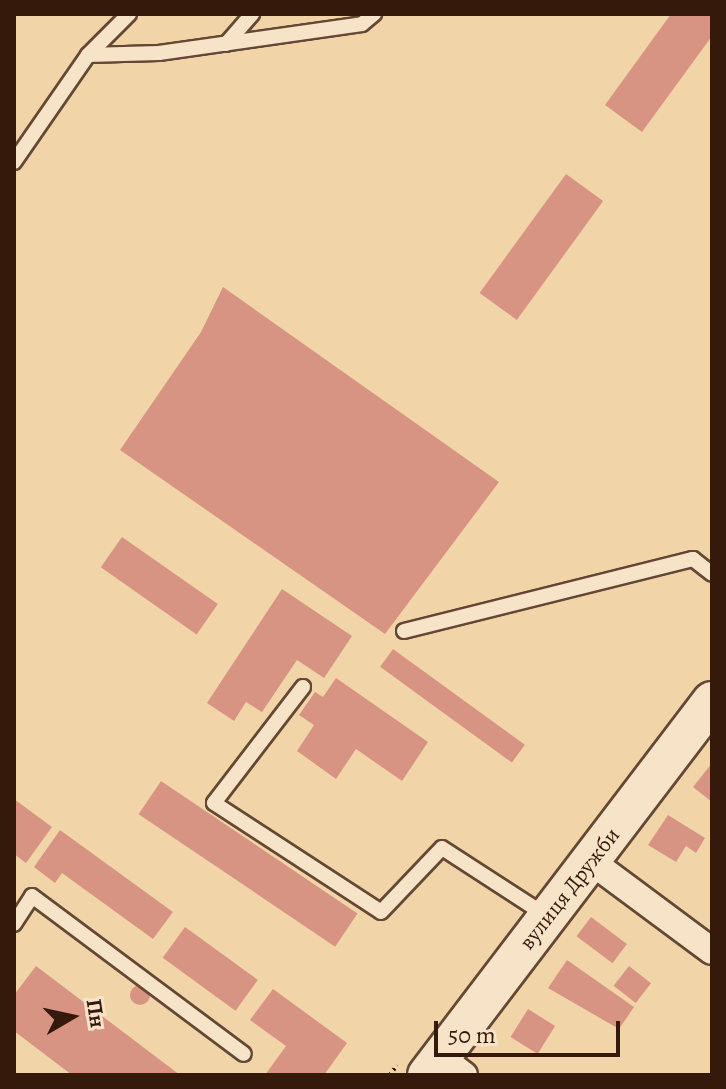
<!DOCTYPE html>
<html>
<head>
<meta charset="utf-8">
<style>
  body { margin:0 }
  #map { position:relative; width:726px; height:1089px; overflow:hidden; background:#f2d4a9; font-family:Alegreya,serif }
  div>[style] { position:absolute }
  [style*='--x'] { left:calc(var(--x)*1px); top:calc(var(--y)*1px); width:calc(var(--w)*1px); rotate:calc(var(--a)*1deg) }
  .building>* { inset:0; background:#d89483; transform-origin:0 0 }
  .round { border-radius:50% }
  .path>* { height:4px; margin-top:-2px; transform-origin:0; background:repeating-linear-gradient(90deg,#351a0c 0 2px,transparent 0 6px) }
  .roads { filter:drop-shadow(2px 0 #644833) drop-shadow(-2px 0 #644833) drop-shadow(0 2px #644833) drop-shadow(0 -2px #644833) }
  .lane>* { height:14px; margin:-7px; padding:0 7px; transform-origin:7px; border-radius:7px; background:#f7e3c7 }
  .street>* { height:26px; margin:-13px; padding:0 13px; transform-origin:13px; border-radius:13px; background:#f7e3c7 }
  .secondary>* { height:38px; margin:-19px; padding:0 19px; transform-origin:19px; border-radius:19px; background:#f7e3c7 }
  span { translate:-50% -50%; white-space:nowrap; text-align:center; line-height:1.15; -webkit-text-stroke:6px #f7e3c7; paint-order:stroke }
  .street-label { font-size:22px; color:#351a0c }
  .frame { position:absolute; inset:0; border:16px solid #351a0c; pointer-events:none }
  .north { position:absolute; left:32px; top:977px; width:80px; height:80px; -webkit-text-stroke:6px #f7e3c7; paint-order:stroke; rotate:81deg; font-size:22px; font-weight:700; line-height:32px; text-align:center; color:#351a0c }
  .north::after { content:''; display:block; margin:auto; width:28px; height:36px; background:#351a0c; clip-path:polygon(50% 0,100% 100%,50% 72%,0 100%) }
  .scale { position:absolute; left:434px; top:1021px; width:186px; height:36px; box-sizing:border-box; border:4px solid #351a0c; border-top:0; padding-left:10px; font-size:24px; line-height:28px; white-space:nowrap; color:#351a0c; -webkit-text-stroke:6px #f7e3c7; paint-order:stroke }
</style>
</head>
<body>
<div id="map">
  <div class="building">
    <i style="clip-path:polygon(671px 14px,712px 14px,712px 36px,642px 132px,605px 105px)"></i>
    <i style="left:566px;top:174px;width:46px;height:147px;rotate:36deg"></i>
    <i style="clip-path:polygon(223px 287px,499px 482px,385px 634px,120px 450px,201px 332px)"></i>
    <i style="left:122px;top:537px;width:117px;height:37px;rotate:35deg"></i>
    <i style="clip-path:polygon(282px 589px,352px 636px,324px 678px,297px 660px,262px 712px,246px 702px,234px 721px,207px 703px)"></i>
    <i style="left:393px;top:649px;width:163px;height:22px;rotate:36deg"></i>
    <i style="clip-path:polygon(336px 678px,428px 742px,402px 781px,356px 749px,336px 779px,297px 751px,314px 725px,299px 715px,315px 692px,323px 697px)"></i>
    <i style="clip-path:polygon(712px 763px,712px 802px,693px 787px)"></i>
    <i style="left:161px;top:781px;width:237px;height:40px;rotate:34deg"></i>
    <i style="clip-path:polygon(14px 799px,52px 827px,26px 863px,14px 854px)"></i>
    <i style="clip-path:polygon(668px 815px,705px 838px,696px 853px,686px 846px,676px 862px,648px 845px)"></i>
    <i style="clip-path:polygon(60px 830px,173px 912px,153px 939px,62px 873px,55px 883px,34px 867px)"></i>
    <i style="left:591px;top:917px;width:45px;height:24px;rotate:37deg"></i>
    <i style="left:185px;top:927px;width:90px;height:38px;rotate:36deg"></i>
    <i style="clip-path:polygon(567px 960px,634px 1007px,619px 1029px,548px 988px)"></i>
    <i style="clip-path:polygon(36px 966px,180px 1075px,72px 1075px,14px 1031px,14px 995px)"></i>
    <i style="left:629px;top:966px;width:28px;height:25px;rotate:38deg"></i>
    <i class="round" style="left:130px;top:985px;width:20px;height:20px"></i>
    <i style="clip-path:polygon(273px 989px,347px 1043px,324px 1075px,265px 1075px,286px 1046px,250px 1020px)"></i>
    <i style="left:528px;top:1009px;width:32px;height:33px;rotate:32deg"></i>
  </div>
  <div class="path">
    <i style="--x:390;--y:1075;--w:12;--a:-55"></i>
  </div>
  <div class="roads">
    <div class="lane">
      <i style="--x:226;--y:44;--w:40;--a:-49"></i>
      <i style="--x:88;--y:55;--w:58;--a:-45"></i>
      <i style="--x:14;--y:162;--w:130;--a:-55.3"></i>
      <i style="--x:88;--y:55;--w:71;--a:-1.6"></i>
      <i style="--x:159;--y:53;--w:205;--a:-8.1"></i>
      <i style="--x:362;--y:24;--w:16;--a:-40"></i>
      <i style="--x:404;--y:631;--w:298;--a:-14"></i>
      <i style="--x:693;--y:559;--w:24;--a:38"></i>
      <i style="--x:303;--y:687;--w:146;--a:127.5"></i>
      <i style="--x:214;--y:803;--w:199;--a:33.1"></i>
      <i style="--x:381;--y:912;--w:88;--a:-46.4"></i>
      <i style="--x:442;--y:848;--w:123;--a:33"></i>
      <i style="--x:14;--y:924;--w:33;--a:-57"></i>
      <i style="--x:32;--y:896;--w:264;--a:36.7"></i>
    </div>
    <div class="street">
      <i style="--x:592;--y:862;--w:149;--a:36.6"></i>
      <i style="--x:440;--y:1057;--w:30;--a:37"></i>
    </div>
    <div class="secondary">
      <i style="--x:427;--y:1075;--w:470;--a:-52.7"></i>
    </div>
  </div>
  <div class="street-label">
    <span style="left:570px;top:889px;rotate:-52deg">вулиця Дружби</span>
  </div>
  <div class="frame"></div>
  <div class="north">Пн</div>
  <div class="scale">50 m</div>
</div>
</body>
</html>
